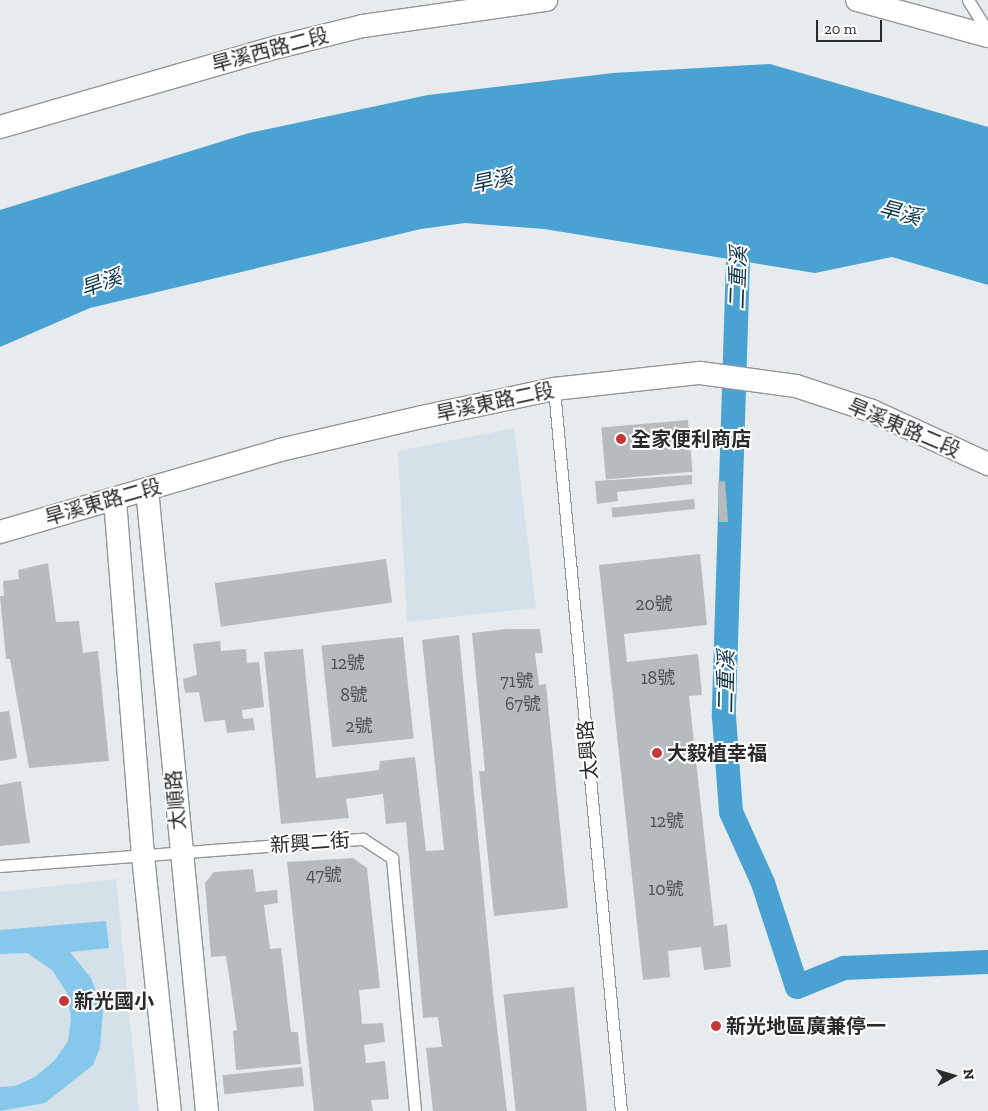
<!DOCTYPE html>
<html>
<head>
<meta charset="utf-8">
<style>
  body { margin:0 }
  #map { position:relative; width:988px; height:1111px; overflow:hidden; background:#e7ebed; font-family:"Zilla Slab","Noto Sans TC",serif }
  div>[style] { position:absolute }
  [style*='--x'] { left:calc(var(--x)*1px); top:calc(var(--y)*1px); width:calc(var(--w)*1px); rotate:calc(var(--a)*1deg) }
  .built>* { inset:0; background:#d5e1e8 }
  .green>* { inset:0; background:#86c7ec }
  .water>* { inset:0; background:#49a2d1 }
  .canal>* { height:24px; margin:-12px; padding:0 12px; transform-origin:12px; border-radius:12px; background:#49a2d1 }
  .building>* { inset:0; background:#b7bbbd; transform-origin:0 0 }
  .roads { filter:drop-shadow(1px 0 #929698) drop-shadow(-1px 0 #929698) drop-shadow(0 1px #929698) drop-shadow(0 -1px #929698) }
  .service>* { height:11px; margin:-5.5px; padding:0 5.5px; transform-origin:5.5px; border-radius:5.5px; background:#fff }
  .minor>* { height:22px; margin:-11px; padding:0 11px; transform-origin:11px; border-radius:11px; background:#fff }
  .dots>* { width:14px; height:14px; translate:-50% -50%; box-sizing:border-box; border:2px solid #fff; border-radius:50% }
  span { translate:-50% -50%; white-space:nowrap; text-align:center; line-height:1.15; -webkit-text-stroke:4px #fff; paint-order:stroke }
  .number-label { font-size:18px; color:#4c4e50 }
  .number-label span { -webkit-text-stroke-width:0 }
  .street-label { font-size:20px; color:#292a2b }
  .poi-label { font-size:20px; color:#292a2b; font-weight:700 }
  .left { translate:0 -50%; text-align:left }
  .water-label { font-size:21px; color:#0d3448; font-style:italic }
  .north { position:absolute; left:928px; top:1051px; width:50px; height:50px; -webkit-text-stroke:4px #fff; paint-order:stroke; rotate:84deg; font-size:14px; font-weight:700; line-height:20px; text-align:center; color:#292a2b }
  .north::after { content:''; display:block; margin:auto; width:18px; height:22px; background:#292a2b; clip-path:polygon(50% 0,100% 100%,50% 72%,0 100%) }
  .scale { position:absolute; left:816px; top:20px; width:66px; height:22px; box-sizing:border-box; border:2px solid #292a2b; border-top:0; padding-left:6px; font-size:15px; line-height:18px; white-space:nowrap; color:#292a2b; -webkit-text-stroke:4px #fff; paint-order:stroke }
</style>
</head>
<body>
<div id="map">
  <div class="built">
    <i style="clip-path:polygon(514px 428px,536px 608px,407px 622px,398px 451px)"></i>
    <i style="clip-path:polygon(116px 879px,139px 1111px,0 1111px,0 892px)"></i>
  </div>
  <div class="green">
    <i style="clip-path:polygon(106px 921px,109px 948px,70px 952px,91px 978px,103px 1010px,100px 1048px,93px 1065px,45px 1103px,0 1111px,0 1087px,15px 1086px,35px 1077px,54px 1061px,68px 1041px,71px 1019px,67px 993px,52px 970px,27px 953px,0 954px,0 930px)"></i>
  </div>
  <div class="water">
    <i style="clip-path:polygon(770px 64px,988px 127px,988px 285px,892px 257px,815px 273px,544px 229px,465px 223px,421px 229px,90px 308px,0 347px,0 210px,249px 133px,428px 95px,613px 73px)"></i>
  </div>
  <div class="canal">
    <i style="--x:739;--y:229;--w:488;--a:91.8"></i>
    <i style="--x:724;--y:717;--w:95;--a:85.8"></i>
    <i style="--x:731;--y:812;--w:78;--a:65.7"></i>
    <i style="--x:763;--y:883;--w:109;--a:71.9"></i>
    <i style="--x:797;--y:987;--w:51;--a:-22"></i>
    <i style="--x:844;--y:968;--w:144;--a:-2.4"></i>
  </div>
  <div class="building">
    <i style="left:688px;top:420px;width:52px;height:87px;rotate:85deg"></i>
    <i style="clip-path:polygon(692px 475px,692px 484px,617px 492px,618px 501px,597px 504px,595px 481px)"></i>
    <i style="clip-path:polygon(725px 481px,728px 522px,719px 522px,718px 482px)"></i>
    <i style="left:694px;top:499px;width:10px;height:83px;rotate:84deg"></i>
    <i style="clip-path:polygon(700px 554px,707px 625px,624px 634px,627px 662px,698px 654px,702px 695px,689px 696px,714px 926px,727px 924px,731px 967px,704px 970px,701px 947px,668px 951px,670px 977px,643px 980px,599px 565px)"></i>
    <i style="left:386px;top:559px;width:44px;height:173px;rotate:82deg"></i>
    <i style="clip-path:polygon(48px 563px,56px 622px,79px 621px,83px 653px,98px 651px,109px 761px,29px 768px,10px 659px,6px 659px,0 596px,4px 596px,3px 581px,19px 579px,18px 570px)"></i>
    <i style="clip-path:polygon(507px 629px,540px 629px,543px 653px,535px 653px,539px 685px,546px 684px,568px 908px,494px 916px,479px 771px,485px 771px,472px 633px)"></i>
    <i style="clip-path:polygon(459px 635px,493px 994px,507px 1111px,433px 1111px,426px 1048px,442px 1047px,438px 1017px,423px 1018px,406px 822px,386px 824px,383px 794px,346px 799px,349px 818px,281px 824px,264px 652px,303px 649px,316px 778px,379px 770px,380px 761px,415px 757px,426px 851px,444px 850px,422px 640px)"></i>
    <i style="left:403px;top:637px;width:102px;height:82px;rotate:84deg"></i>
    <i style="clip-path:polygon(220px 641px,221px 651px,246px 649px,247px 663px,259px 662px,264px 707px,242px 710px,243px 719px,253px 718px,255px 730px,227px 733px,225px 720px,204px 722px,199px 692px,185px 693px,183px 679px,197px 675px,193px 644px)"></i>
    <i style="clip-path:polygon(9px 711px,17px 758px,0 761px,0 712px)"></i>
    <i style="clip-path:polygon(21px 781px,30px 843px,0 846px,0 785px)"></i>
    <i style="clip-path:polygon(353px 858px,367px 868px,380px 988px,359px 990px,362px 1024px,383px 1023px,385px 1042px,364px 1045px,366px 1063px,385px 1061px,389px 1099px,371px 1100px,373px 1111px,314px 1111px,287px 862px)"></i>
    <i style="clip-path:polygon(253px 869px,256px 892px,277px 890px,278px 903px,264px 905px,270px 949px,281px 948px,291px 1032px,298px 1032px,301px 1064px,236px 1070px,233px 1031px,237px 1030px,226px 956px,211px 957px,205px 883px,214px 872px)"></i>
    <i style="left:574px;top:987px;width:125px;height:71px;rotate:84deg"></i>
    <i style="left:302px;top:1067px;width:19px;height:80px;rotate:84deg"></i>
  </div>
  <div class="roads">
    <div class="service">
      <i style="--x:968;--y:0;--w:38;--a:58"></i>
      <i style="--x:554;--y:389;--w:725;--a:84.7"></i>
      <i style="--x:0;--y:866;--w:364;--a:-4.3"></i>
      <i style="--x:363;--y:839;--w:35;--a:33"></i>
      <i style="--x:392;--y:858;--w:254;--a:84.8"></i>
    </div>
    <div class="minor">
      <i style="--x:857;--y:0;--w:136;--a:15.4"></i>
      <i style="--x:0;--y:127;--w:285;--a:-16.1"></i>
      <i style="--x:274;--y:48;--w:92;--a:-13.9"></i>
      <i style="--x:363;--y:26;--w:185;--a:-8.1"></i>
      <i style="--x:147;--y:489;--w:625;--a:84.49"></i>
      <i style="--x:115;--y:500;--w:357;--a:85.5"></i>
      <i style="--x:143;--y:856;--w:256;--a:84"></i>
      <i style="--x:0;--y:532;--w:292;--a:-16.3"></i>
      <i style="--x:280;--y:450;--w:146;--a:-13.1"></i>
      <i style="--x:422;--y:417;--w:135;--a:-12"></i>
      <i style="--x:554;--y:389;--w:147;--a:-6.3"></i>
      <i style="--x:700;--y:373;--w:97;--a:7.7"></i>
      <i style="--x:796;--y:386;--w:80;--a:18.2"></i>
      <i style="--x:872;--y:411;--w:128;--a:24.6"></i>
    </div>
  </div>
  <div class="dots">
    <i style="left:621px;top:439px;background:#c63738"></i>
    <i style="left:657px;top:753px;background:#c63738"></i>
    <i style="left:64px;top:1001px;background:#c63738"></i>
    <i style="left:716px;top:1026px;background:#c63738"></i>
  </div>
  <div class="number-label">
    <span style="left:654px;top:604px">20號</span>
    <span style="left:348px;top:663px">12號</span>
    <span style="left:658px;top:678px">18號</span>
    <span style="left:517px;top:681px">71號</span>
    <span style="left:354px;top:695px">8號</span>
    <span style="left:523px;top:704px">67號</span>
    <span style="left:359px;top:726px">2號</span>
    <span style="left:667px;top:821px">12號</span>
    <span style="left:324px;top:875px">47號</span>
    <span style="left:666px;top:889px">10號</span>
  </div>
  <div class="street-label">
    <span style="left:270px;top:50px;rotate:-15deg">旱溪西路二段</span>
    <span style="left:495px;top:402px;rotate:-12deg">旱溪東路二段</span>
    <span style="left:904px;top:428px;rotate:23deg">旱溪東路二段</span>
    <span style="left:103px;top:502px;rotate:-16deg">旱溪東路二段</span>
    <span style="left:588px;top:750px;rotate:-95deg">太興路</span>
    <span style="left:176px;top:800px;rotate:-95deg">太順路</span>
    <span style="left:310px;top:843px;rotate:-4deg">新興二街</span>
  </div>
  <div class="poi-label">
    <span class="left" style="left:631px;top:439px">全家便利商店</span>
    <span class="left" style="left:667px;top:753px">大毅植幸福</span>
    <span class="left" style="left:74px;top:1001px">新光國小</span>
    <span class="left" style="left:726px;top:1026px">新光地區廣兼停一</span>
  </div>
  <div class="water-label">
    <span style="left:492px;top:181px;rotate:-12deg">旱溪</span>
    <span style="left:900px;top:213px;rotate:15deg">旱溪</span>
    <span style="left:738px;top:278px;rotate:-88deg">二重溪</span>
    <span style="left:101px;top:283px;rotate:-19deg">旱溪</span>
    <span style="left:726px;top:682px;rotate:-89deg">二重溪</span>
  </div>
  <div class="north">N</div>
  <div class="scale">20 m</div>
</div>
</body>
</html>
